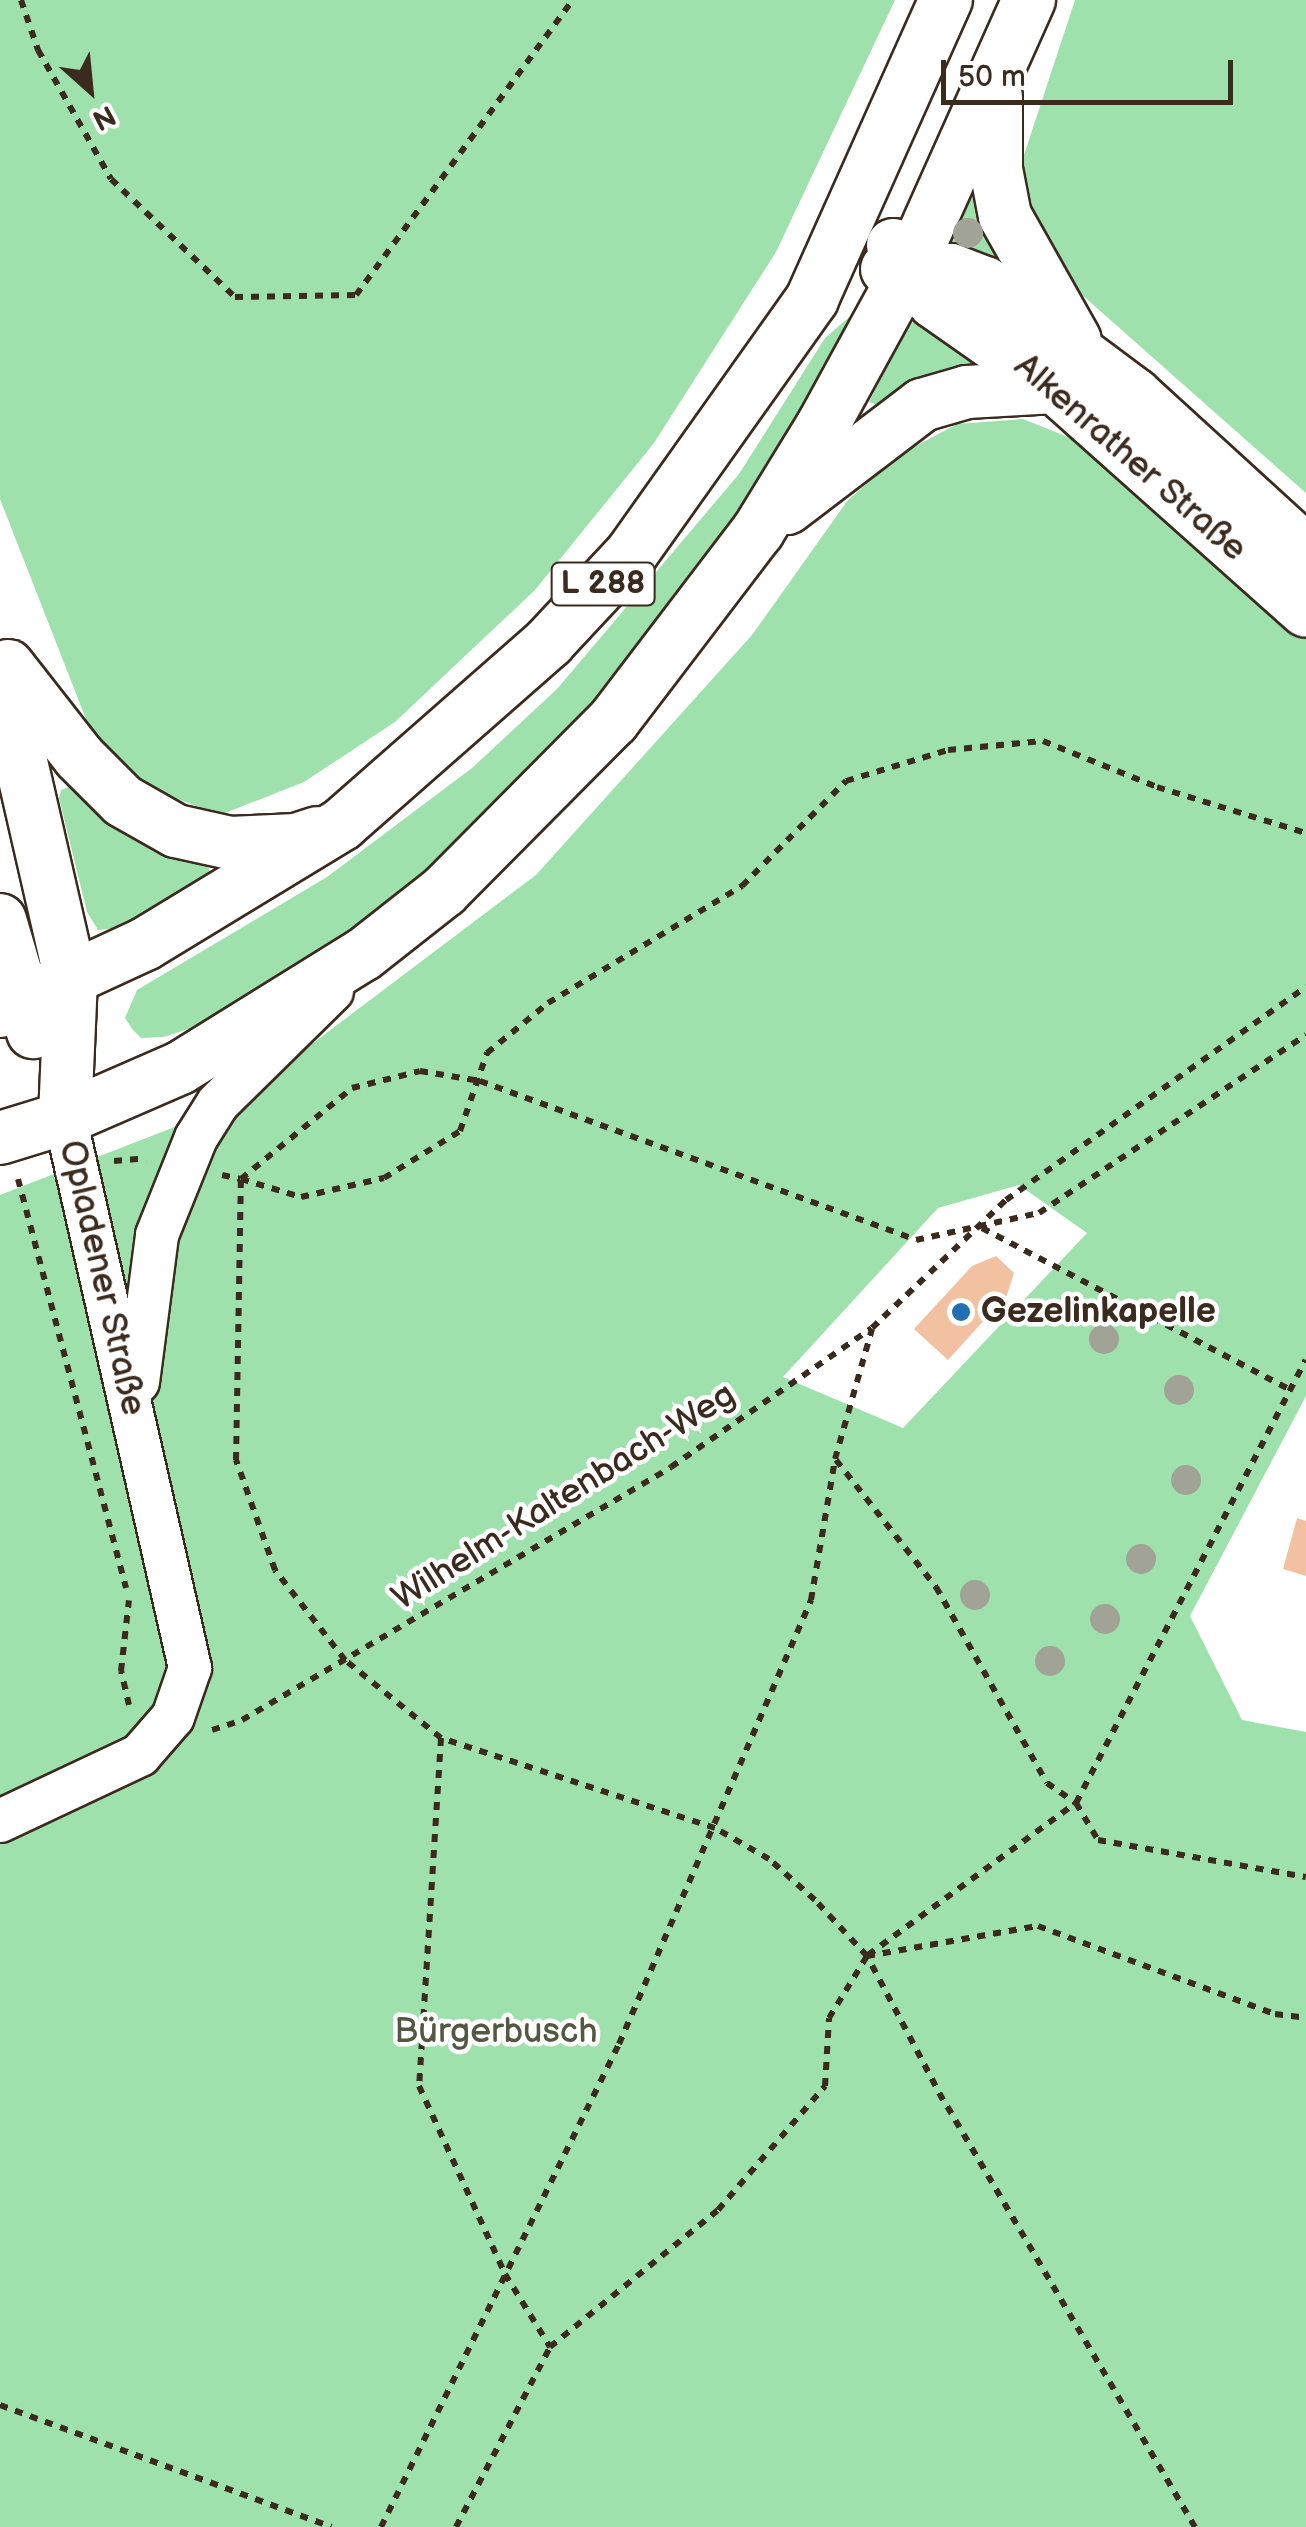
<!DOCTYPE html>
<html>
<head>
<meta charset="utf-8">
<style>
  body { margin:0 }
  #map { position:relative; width:1306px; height:2527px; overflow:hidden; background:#fff; font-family:"Balsamiq Sans",sans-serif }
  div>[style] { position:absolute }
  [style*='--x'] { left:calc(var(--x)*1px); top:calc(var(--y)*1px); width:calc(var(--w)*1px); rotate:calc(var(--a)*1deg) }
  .green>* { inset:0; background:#9ee1ac }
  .building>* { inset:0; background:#f2c1a2 }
  .path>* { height:6px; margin-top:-3px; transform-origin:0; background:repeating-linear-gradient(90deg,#3b2a1e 0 8px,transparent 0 16px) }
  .roads { filter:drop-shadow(2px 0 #3b2a1e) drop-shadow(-2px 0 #3b2a1e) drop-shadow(0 2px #3b2a1e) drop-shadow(0 -2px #3b2a1e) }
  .minor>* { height:42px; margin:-21px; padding:0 21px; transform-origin:21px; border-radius:21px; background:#fff }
  .major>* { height:52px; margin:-26px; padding:0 26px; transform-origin:26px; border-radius:26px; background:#fff }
  .trees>* { width:30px; height:30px; margin:-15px; border-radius:50%; background:#a1a397 }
  .dots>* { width:28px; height:28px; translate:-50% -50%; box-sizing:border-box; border:5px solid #fff; border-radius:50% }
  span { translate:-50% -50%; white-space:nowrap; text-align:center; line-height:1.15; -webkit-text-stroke:9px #fff; paint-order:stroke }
  .shield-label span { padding:2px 8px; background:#fff; border:2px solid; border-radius:8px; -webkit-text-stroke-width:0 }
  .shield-label { font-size:32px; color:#3b2a1e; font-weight:700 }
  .street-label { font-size:35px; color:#3b2a1e }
  .poi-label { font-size:35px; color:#3b2a1e; font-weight:700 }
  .left { translate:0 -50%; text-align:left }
  .park-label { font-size:35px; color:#545842 }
  .north { position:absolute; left:40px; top:40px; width:100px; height:100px; -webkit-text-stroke:8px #fff; paint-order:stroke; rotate:153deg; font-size:28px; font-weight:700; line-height:40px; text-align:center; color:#3b2a1e }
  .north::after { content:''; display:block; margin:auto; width:35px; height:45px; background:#3b2a1e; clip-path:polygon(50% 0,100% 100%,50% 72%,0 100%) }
  .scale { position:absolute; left:941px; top:60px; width:292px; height:45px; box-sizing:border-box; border:5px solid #3b2a1e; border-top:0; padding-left:12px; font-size:30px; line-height:35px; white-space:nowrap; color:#3b2a1e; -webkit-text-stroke:8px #fff; paint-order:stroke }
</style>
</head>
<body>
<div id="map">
  <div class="green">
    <i style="clip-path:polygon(0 0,895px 0,776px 252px,654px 443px,535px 590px,395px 722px,304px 782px,220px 815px,153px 790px,93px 737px,0 499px)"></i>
    <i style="clip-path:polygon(1075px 0,1306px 0,1306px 493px,1081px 294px,1038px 248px,1018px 200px,1024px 155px)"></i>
    <i style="clip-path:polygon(978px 191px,1001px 259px,997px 264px,950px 244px,969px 197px)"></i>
    <i style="clip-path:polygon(854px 313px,859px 318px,771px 474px,597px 705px,416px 885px,353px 932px,266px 990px,192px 1028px,163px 1037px,141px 1038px,133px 1030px,125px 1018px,137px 990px,327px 877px,472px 768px,557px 689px,739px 474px,825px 338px)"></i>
    <i style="clip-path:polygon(919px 318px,989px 356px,984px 374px,886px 408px,869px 402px,907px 327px)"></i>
    <i style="clip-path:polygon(evenodd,1023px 419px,1093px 447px,1306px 637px,1306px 1396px,1190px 1616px,1242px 1720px,1306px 1732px,1306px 2527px,0 2527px,0 1195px,231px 1105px,536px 875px,752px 635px,848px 500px,901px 454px,957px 424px,1023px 419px,1019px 1185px,1087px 1233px,903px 1428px,783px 1377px,938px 1208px,1019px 1185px)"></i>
    <i style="clip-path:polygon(76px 784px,207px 861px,210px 874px,116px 928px,98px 930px,87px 912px,59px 798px,61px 790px)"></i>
  </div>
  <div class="building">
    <i style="clip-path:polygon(996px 1256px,1014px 1273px,1007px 1295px,948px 1360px,914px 1329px,972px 1266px)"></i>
    <i style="clip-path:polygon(1297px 1518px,1306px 1521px,1306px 1576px,1283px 1569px)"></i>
  </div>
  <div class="path">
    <i style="--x:21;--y:0;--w:53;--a:71.2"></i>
    <i style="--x:38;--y:50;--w:148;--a:60.5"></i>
    <i style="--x:111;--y:179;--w:171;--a:43.6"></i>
    <i style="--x:235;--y:297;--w:121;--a:-0.9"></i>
    <i style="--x:356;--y:295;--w:366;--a:-53.7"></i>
    <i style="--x:114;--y:1161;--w:32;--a:-5"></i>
    <i style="--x:222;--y:1175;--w:19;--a:12"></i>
    <i style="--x:241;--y:1179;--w:144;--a:-39.3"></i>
    <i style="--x:352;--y:1088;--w:70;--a:-14"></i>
    <i style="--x:420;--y:1071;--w:61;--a:9.5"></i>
    <i style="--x:480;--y:1081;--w:464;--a:20"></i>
    <i style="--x:916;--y:1240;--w:126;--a:-12.4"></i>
    <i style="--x:1039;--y:1213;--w:321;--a:-33.7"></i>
    <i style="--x:18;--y:1179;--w:423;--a:75.2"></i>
    <i style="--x:982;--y:1228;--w:349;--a:27.7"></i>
    <i style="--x:836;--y:1460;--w:162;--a:51.8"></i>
    <i style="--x:936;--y:1587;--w:225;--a:60.5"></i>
    <i style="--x:1047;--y:1783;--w:35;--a:35"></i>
    <i style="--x:1076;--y:1803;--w:499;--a:-62.6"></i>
    <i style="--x:129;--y:1705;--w:35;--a:-103"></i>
    <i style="--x:121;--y:1671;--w:71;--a:-83.6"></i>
    <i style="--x:212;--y:1730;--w:32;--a:-18"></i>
    <i style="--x:242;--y:1720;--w:498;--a:-30.5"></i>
    <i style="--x:671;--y:1467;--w:244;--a:-34.7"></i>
    <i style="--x:872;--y:1328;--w:185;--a:-43.7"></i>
    <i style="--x:1006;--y:1200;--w:368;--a:-35.4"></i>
    <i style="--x:441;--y:1738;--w:349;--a:93.6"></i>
    <i style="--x:419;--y:2086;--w:207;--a:65.4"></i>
    <i style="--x:505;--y:2274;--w:86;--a:58.3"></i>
    <i style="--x:868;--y:1955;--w:258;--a:-36.2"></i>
    <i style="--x:1076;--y:1803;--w:43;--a:59.3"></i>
    <i style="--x:1098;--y:1840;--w:211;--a:10.1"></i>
    <i style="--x:0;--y:2405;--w:353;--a:20.2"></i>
    <i style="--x:381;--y:2527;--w:538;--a:-63.77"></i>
    <i style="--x:619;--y:2044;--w:484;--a:-66.6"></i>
    <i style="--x:811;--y:1600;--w:143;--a:-80.3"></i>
    <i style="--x:835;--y:1459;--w:135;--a:-74.1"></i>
    <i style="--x:456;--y:2527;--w:203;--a:-62.4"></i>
    <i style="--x:550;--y:2347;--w:217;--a:-39.2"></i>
    <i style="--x:718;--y:2210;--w:164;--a:-49.2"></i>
    <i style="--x:825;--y:2086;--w:68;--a:-86.6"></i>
    <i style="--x:829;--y:2018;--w:73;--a:-58.5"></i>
    <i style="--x:867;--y:1956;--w:174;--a:-10"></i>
    <i style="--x:1038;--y:1926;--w:253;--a:20.4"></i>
    <i style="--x:1275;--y:2014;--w:31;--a:7"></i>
    <i style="--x:1195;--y:2527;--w:496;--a:-120.5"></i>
    <i style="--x:943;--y:2100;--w:163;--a:-117.8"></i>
    <i style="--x:867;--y:1956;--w:76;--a:-132.9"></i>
    <i style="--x:815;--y:1900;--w:62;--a:-138.3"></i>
    <i style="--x:769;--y:1859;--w:62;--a:-150.1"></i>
    <i style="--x:715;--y:1828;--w:288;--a:-161.8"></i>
    <i style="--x:441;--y:1738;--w:124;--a:-140.9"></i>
    <i style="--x:345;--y:1660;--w:114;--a:-127.9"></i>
    <i style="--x:275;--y:1570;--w:117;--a:-109.5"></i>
    <i style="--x:236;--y:1460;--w:281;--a:-89"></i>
    <i style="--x:241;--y:1179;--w:63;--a:16.7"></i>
    <i style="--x:301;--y:1197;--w:85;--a:-12.9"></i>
    <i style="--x:384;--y:1178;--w:89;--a:-31.7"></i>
    <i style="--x:460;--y:1131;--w:83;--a:-70.9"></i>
    <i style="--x:487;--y:1053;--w:79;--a:-39.3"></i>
    <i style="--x:548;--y:1003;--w:227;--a:-31.1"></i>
    <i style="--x:742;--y:886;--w:148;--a:-45.3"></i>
    <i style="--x:846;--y:781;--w:107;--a:-16.9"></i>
    <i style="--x:948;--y:750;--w:95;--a:-5.4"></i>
    <i style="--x:1043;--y:741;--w:123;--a:22"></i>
    <i style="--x:1157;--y:787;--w:156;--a:17.2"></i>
  </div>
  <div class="roads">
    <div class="minor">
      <i style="--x:138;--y:1382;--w:148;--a:-82.6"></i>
      <i style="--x:157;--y:1235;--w:105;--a:-68.1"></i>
      <i style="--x:196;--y:1138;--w:41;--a:-57.8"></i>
      <i style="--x:218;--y:1103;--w:160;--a:-44.5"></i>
      <i style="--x:0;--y:1821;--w:155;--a:-25.2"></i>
      <i style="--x:140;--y:1755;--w:50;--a:-49"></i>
      <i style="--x:173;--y:1717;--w:52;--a:-70.9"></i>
      <i style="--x:190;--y:1668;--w:564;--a:-102.8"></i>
    </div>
    <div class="major">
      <i style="--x:996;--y:97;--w:72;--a:90"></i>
      <i style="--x:996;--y:169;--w:48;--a:79.2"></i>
      <i style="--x:1005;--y:216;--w:142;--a:60.6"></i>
      <i style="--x:893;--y:245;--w:70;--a:54.3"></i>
      <i style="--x:934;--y:302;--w:148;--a:35.1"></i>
      <i style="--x:1055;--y:387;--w:336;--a:41.7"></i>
      <i style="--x:887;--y:269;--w:64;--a:0.9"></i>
      <i style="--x:951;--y:270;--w:36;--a:21"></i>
      <i style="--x:985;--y:283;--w:187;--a:36.7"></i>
      <i style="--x:1135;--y:395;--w:231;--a:42.4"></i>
      <i style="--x:787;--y:508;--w:170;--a:-37.3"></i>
      <i style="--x:922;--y:405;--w:47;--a:-16.1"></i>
      <i style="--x:967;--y:392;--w:88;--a:-3.3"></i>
      <i style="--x:8;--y:666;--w:115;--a:52"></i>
      <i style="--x:79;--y:757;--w:62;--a:45"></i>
      <i style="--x:123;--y:801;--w:61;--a:29.5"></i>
      <i style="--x:176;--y:831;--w:55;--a:12.5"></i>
      <i style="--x:230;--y:843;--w:66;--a:-2.6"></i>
      <i style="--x:296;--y:840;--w:22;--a:-18"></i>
      <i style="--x:0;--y:670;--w:317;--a:77.1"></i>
      <i style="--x:71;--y:979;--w:139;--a:92.5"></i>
      <i style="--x:0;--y:920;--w:117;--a:73.6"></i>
      <i style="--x:0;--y:1011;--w:160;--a:-24.8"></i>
      <i style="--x:145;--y:944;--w:231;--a:-31.3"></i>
      <i style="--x:342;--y:824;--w:276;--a:-41.3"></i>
      <i style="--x:549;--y:642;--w:120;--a:-47"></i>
      <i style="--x:631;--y:554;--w:313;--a:-54.6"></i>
      <i style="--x:812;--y:299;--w:328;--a:-65.9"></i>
      <i style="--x:0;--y:1138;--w:68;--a:-17.1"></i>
      <i style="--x:65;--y:1118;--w:125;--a:-23.5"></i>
      <i style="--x:180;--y:1068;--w:216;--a:-31.8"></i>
      <i style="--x:364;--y:954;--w:102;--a:-38.2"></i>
      <i style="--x:444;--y:891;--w:240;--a:-45.2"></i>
      <i style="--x:613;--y:721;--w:239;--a:-52.7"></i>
      <i style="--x:758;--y:531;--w:124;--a:-58.5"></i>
      <i style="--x:823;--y:425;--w:179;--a:-61.3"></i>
      <i style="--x:909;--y:268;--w:294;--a:-65.9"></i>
    </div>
  </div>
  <div class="trees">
    <i style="left:968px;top:233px"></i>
    <i style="left:1104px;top:1339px"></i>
    <i style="left:1179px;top:1390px"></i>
    <i style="left:1186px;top:1480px"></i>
    <i style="left:1141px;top:1559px"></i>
    <i style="left:975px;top:1595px"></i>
    <i style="left:1105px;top:1619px"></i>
    <i style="left:1050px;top:1661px"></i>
  </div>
  <div class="dots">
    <i style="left:961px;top:1312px;background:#1f6fb2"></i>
  </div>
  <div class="shield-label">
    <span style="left:603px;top:584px">L 288</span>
  </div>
  <div class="street-label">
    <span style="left:1130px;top:458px;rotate:41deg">Alkenrather Straße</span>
    <span style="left:102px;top:1278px;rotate:77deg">Opladener Straße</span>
    <span style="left:564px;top:1497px;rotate:-32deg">Wilhelm-Kaltenbach-Weg</span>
  </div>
  <div class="poi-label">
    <span class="left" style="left:981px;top:1312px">Gezelinkapelle</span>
  </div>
  <div class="park-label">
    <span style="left:496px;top:2032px">Bürgerbusch</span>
  </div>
  <div class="north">N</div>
  <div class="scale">50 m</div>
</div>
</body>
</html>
